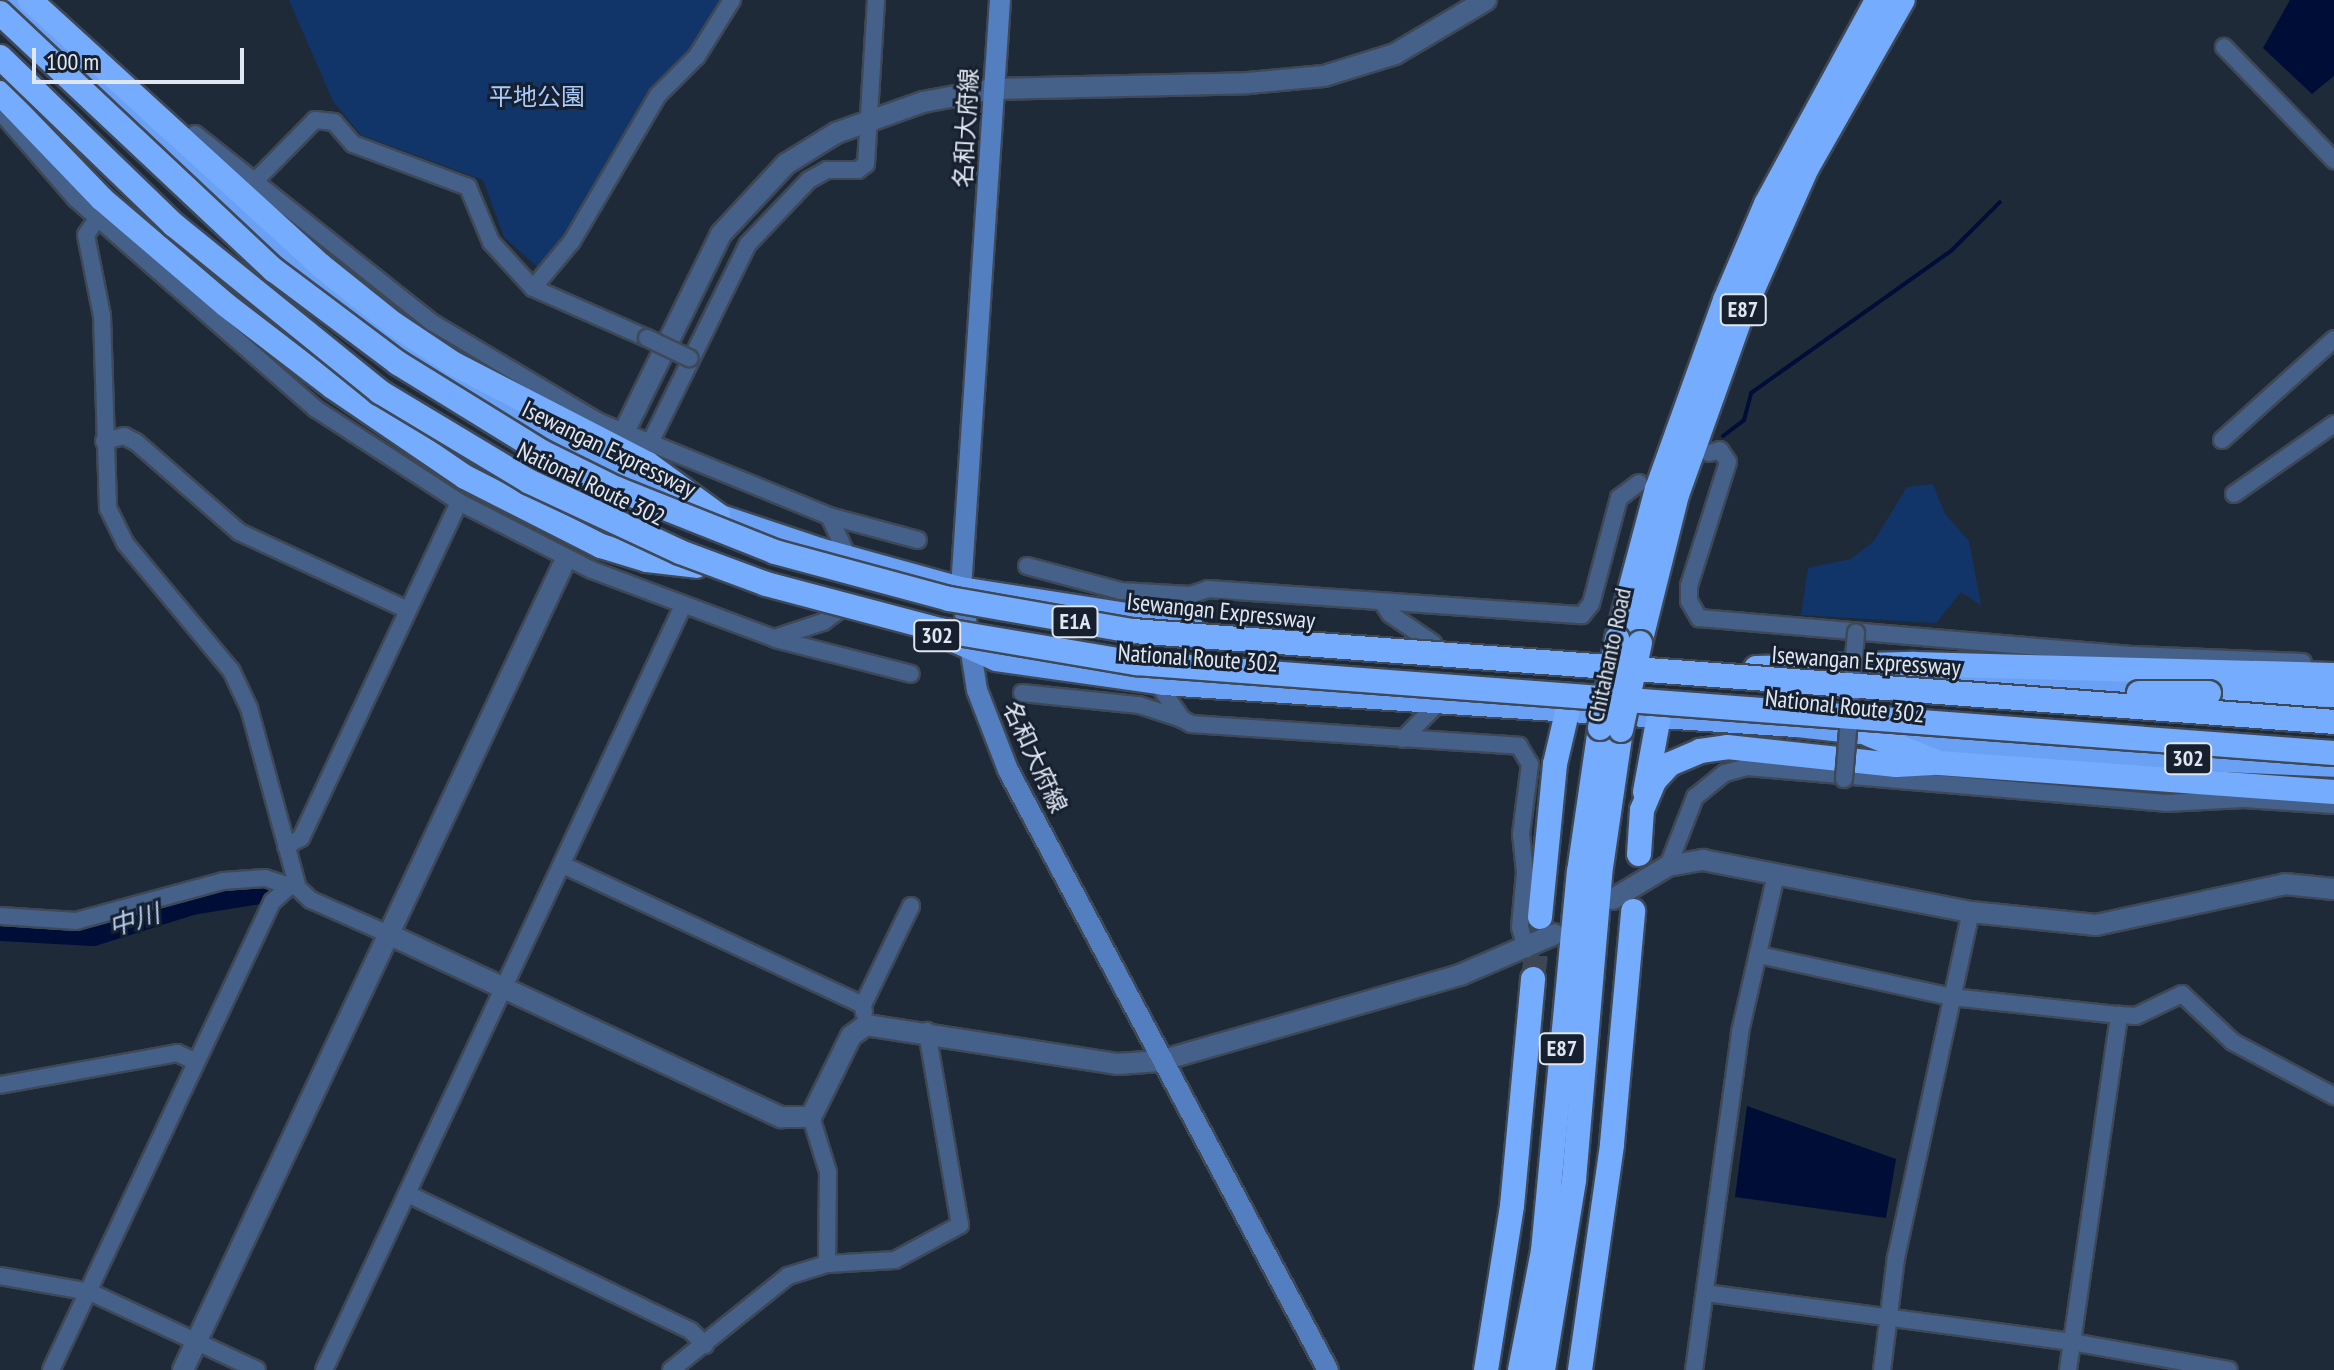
<!DOCTYPE html>
<html>
<head>
<meta charset="utf-8">
<style>
  body { margin:0 }
  #map { position:relative; width:2334px; height:1370px; overflow:hidden; background:#1f2a39; font-family:"PT Sans Narrow","Noto Sans JP",sans-serif }
  div>[style] { position:absolute }
  [style*='--x'] { left:calc(var(--x)*1px); top:calc(var(--y)*1px); width:calc(var(--w)*1px); rotate:calc(var(--a)*1deg) }
  .green>* { inset:0; background:#123569 }
  .water>* { inset:0; background:#000d36 }
  .stream>* { height:4px; margin:-2px; padding:0 2px; transform-origin:2px; border-radius:2px; background:#000d36 }
  .river>* { height:26px; margin:-13px; padding:0 13px; transform-origin:13px; border-radius:13px; background:#000d36 }
  .tertiary-tunnel>* { height:20px; margin-top:-10px; transform-origin:0; background:repeating-linear-gradient(90deg,#3c4655 0 20px,transparent 0 30px) }
  .motorway-tunnel>* { height:24px; margin-top:-12px; transform-origin:0; background:repeating-linear-gradient(90deg,#3c4655 0 24px,transparent 0 36px) }
  .roads { filter:drop-shadow(2px 0 #3e4856) drop-shadow(-2px 0 #3e4856) drop-shadow(0 2px #3e4856) drop-shadow(0 -2px #3e4856) }
  .minor>* { height:16px; margin:-8px; padding:0 8px; transform-origin:8px; border-radius:8px; background:#45618a }
  .tertiary>* { height:20px; margin:-10px; padding:0 10px; transform-origin:10px; border-radius:10px; background:#45618a }
  .secondary>* { height:20px; margin:-10px; padding:0 10px; transform-origin:10px; border-radius:10px; background:#537fc1 }
  .trunk>* { height:22px; margin:-11px; padding:0 11px; transform-origin:11px; border-radius:11px; background:#6aa1f5 }
  .motorway>* { height:24px; margin:-12px; padding:0 12px; transform-origin:12px; border-radius:12px; background:#76acfe }
  .bridges { filter:drop-shadow(2px 0 #3e4856) drop-shadow(-2px 0 #3e4856) drop-shadow(0 2px #3e4856) drop-shadow(0 -2px #3e4856) }
  .minor-bridge>* { height:16px; margin:-8px; padding:0 8px; transform-origin:8px; border-radius:8px; background:#45618a }
  .motorway-bridge>* { height:24px; margin:-12px; padding:0 12px; transform-origin:12px; border-radius:12px; background:#76acfe }
  span { translate:-50% -50%; white-space:nowrap; text-align:center; line-height:1.15; -webkit-text-stroke:6px #16202f; paint-order:stroke }
  .shield-label span { padding:2px 6px; background:#16202f; border:2px solid; border-radius:6px; -webkit-text-stroke-width:0 }
  .shield-label { font-size:22px; color:#e0e7f1; font-weight:700 }
  .park-label { font-size:24px; color:#a9cbfe }
  .street-label { font-size:24px; color:#e0e7f1 }
  .water-label { font-size:26px; color:#b6cdf0; font-style:italic }
  .scale { position:absolute; left:32px; top:48px; width:212px; height:36px; box-sizing:border-box; border:4px solid #e0e7f1; border-top:0; padding-left:10px; font-size:24px; line-height:28px; white-space:nowrap; color:#e0e7f1; -webkit-text-stroke:6px #16202f; paint-order:stroke }
</style>
</head>
<body>
<div id="map">
  <div class="green">
    <i style="clip-path:polygon(289px 0,724px 0,686px 55px,653px 84px,609px 168px,541px 270px,504px 237px,483px 180px,361px 135px,333px 101px)"></i>
    <i style="clip-path:polygon(1933px 484px,1945px 514px,1969px 541px,1981px 605px,1961px 592px,1936px 623px,1801px 615px,1808px 568px,1851px 559px,1874px 541px,1907px 487px)"></i>
  </div>
  <div class="water">
    <i style="clip-path:polygon(2290px 0,2334px 0,2334px 76px,2312px 94px,2263px 48px)"></i>
    <i style="clip-path:polygon(1747px 1106px,1896px 1159px,1886px 1218px,1735px 1197px)"></i>
  </div>
  <div class="stream">
    <i style="--x:1723;--y:436;--w:26;--a:-37"></i>
    <i style="--x:1744;--y:420;--w:28;--a:-75"></i>
    <i style="--x:1751;--y:393;--w:245;--a:-35.4"></i>
    <i style="--x:1951;--y:251;--w:69;--a:-45"></i>
  </div>
  <div class="river">
    <i style="--x:0;--y:928;--w:93;--a:3.1"></i>
    <i style="--x:93;--y:933;--w:104;--a:-17.4"></i>
    <i style="--x:192;--y:902;--w:75;--a:-9.2"></i>
  </div>
  <div class="tertiary-tunnel">
    <i style="--x:562;--y:567;--w:109;--a:-65.1"></i>
  </div>
  <div class="motorway-tunnel">
    <i style="--x:1533;--y:979;--w:57;--a:-83"></i>
  </div>
  <div class="roads">
    <div class="minor">
      <i style="--x:2224;--y:47;--w:158;--a:45.8"></i>
      <i style="--x:0;--y:111;--w:116;--a:49.2"></i>
      <i style="--x:76;--y:199;--w:319;--a:41.2"></i>
      <i style="--x:316;--y:409;--w:171;--a:33"></i>
      <i style="--x:459;--y:502;--w:149;--a:27.1"></i>
      <i style="--x:592;--y:570;--w:194;--a:20.5"></i>
      <i style="--x:774;--y:638;--w:52;--a:-18.1"></i>
      <i style="--x:823;--y:622;--w:19;--a:-36"></i>
      <i style="--x:195;--y:134;--w:304;--a:38.5"></i>
      <i style="--x:433;--y:323;--w:193;--a:30.8"></i>
      <i style="--x:599;--y:422;--w:248;--a:22.2"></i>
      <i style="--x:829;--y:516;--w:45;--a:65.1"></i>
      <i style="--x:253;--y:183;--w:88;--a:-45.5"></i>
      <i style="--x:315;--y:120;--w:19;--a:6"></i>
      <i style="--x:334;--y:122;--w:29;--a:49"></i>
      <i style="--x:353;--y:144;--w:123;--a:20.5"></i>
      <i style="--x:468;--y:187;--w:60;--a:67.3"></i>
      <i style="--x:491;--y:242;--w:62;--a:47.6"></i>
      <i style="--x:533;--y:288;--w:124;--a:23.7"></i>
      <i style="--x:97;--y:219;--w:19;--a:125"></i>
      <i style="--x:86;--y:235;--w:83;--a:78.8"></i>
      <i style="--x:102;--y:316;--w:192;--a:88.2"></i>
      <i style="--x:108;--y:508;--w:39;--a:64"></i>
      <i style="--x:125;--y:543;--w:165;--a:50.2"></i>
      <i style="--x:231;--y:670;--w:42;--a:64.7"></i>
      <i style="--x:249;--y:708;--w:187;--a:74.8"></i>
      <i style="--x:298;--y:888;--w:18;--a:43"></i>
      <i style="--x:311;--y:900;--w:84;--a:23.8"></i>
      <i style="--x:533;--y:288;--w:61;--a:-50.3"></i>
      <i style="--x:572;--y:241;--w:169;--a:-59.5"></i>
      <i style="--x:658;--y:95;--w:55;--a:-45"></i>
      <i style="--x:697;--y:56;--w:66;--a:-58"></i>
      <i style="--x:2222;--y:440;--w:151;--a:-42"></i>
      <i style="--x:104;--y:441;--w:21;--a:-14"></i>
      <i style="--x:124;--y:436;--w:13;--a:27"></i>
      <i style="--x:136;--y:442;--w:137;--a:41.1"></i>
      <i style="--x:239;--y:532;--w:186;--a:24.8"></i>
      <i style="--x:650;--y:443;--w:222;--a:-63.8"></i>
      <i style="--x:748;--y:244;--w:88;--a:-46.4"></i>
      <i style="--x:809;--y:180;--w:21;--a:-29"></i>
      <i style="--x:827;--y:170;--w:31;--a:0"></i>
      <i style="--x:858;--y:170;--w:10;--a:-37"></i>
      <i style="--x:866;--y:164;--w:164;--a:-86.5"></i>
      <i style="--x:1709;--y:453;--w:11;--a:-15"></i>
      <i style="--x:1720;--y:450;--w:14;--a:56"></i>
      <i style="--x:1728;--y:462;--w:130;--a:107.5"></i>
      <i style="--x:1689;--y:586;--w:15;--a:90"></i>
      <i style="--x:1689;--y:601;--w:20;--a:60"></i>
      <i style="--x:1699;--y:618;--w:437;--a:4.9"></i>
      <i style="--x:2134;--y:655;--w:169;--a:2.4"></i>
      <i style="--x:2234;--y:494;--w:122;--a:-35"></i>
      <i style="--x:829;--y:516;--w:92;--a:15.1"></i>
      <i style="--x:1027;--y:566;--w:97;--a:14.9"></i>
      <i style="--x:1121;--y:591;--w:69;--a:3.3"></i>
      <i style="--x:1382;--y:602;--w:14;--a:56"></i>
      <i style="--x:1390;--y:614;--w:52;--a:34"></i>
      <i style="--x:1166;--y:622;--w:36;--a:-48"></i>
      <i style="--x:1190;--y:595;--w:19;--a:-18"></i>
      <i style="--x:1208;--y:589;--w:375;--a:4"></i>
      <i style="--x:1582;--y:615;--w:14;--a:-51"></i>
      <i style="--x:1591;--y:604;--w:110;--a:-75.2"></i>
      <i style="--x:1619;--y:498;--w:25;--a:-37"></i>
      <i style="--x:775;--y:639;--w:140;--a:14.4"></i>
      <i style="--x:1157;--y:683;--w:44;--a:55.2"></i>
      <i style="--x:1182;--y:719;--w:10;--a:29"></i>
      <i style="--x:1191;--y:724;--w:329;--a:3.8"></i>
      <i style="--x:1519;--y:746;--w:21;--a:59"></i>
      <i style="--x:1530;--y:764;--w:71;--a:97.3"></i>
      <i style="--x:1521;--y:834;--w:39;--a:84"></i>
      <i style="--x:1525;--y:873;--w:54;--a:95.3"></i>
      <i style="--x:1520;--y:927;--w:23;--a:75"></i>
      <i style="--x:1022;--y:693;--w:118;--a:5.9"></i>
      <i style="--x:1139;--y:705;--w:45;--a:18"></i>
      <i style="--x:1403;--y:739;--w:54;--a:-45.7"></i>
      <i style="--x:286;--y:846;--w:17;--a:-28"></i>
      <i style="--x:301;--y:838;--w:371;--a:-64.8"></i>
      <i style="--x:563;--y:865;--w:331;--a:25"></i>
      <i style="--x:1668;--y:866;--w:74;--a:-68.6"></i>
      <i style="--x:1695;--y:797;--w:38;--a:-39"></i>
      <i style="--x:1725;--y:773;--w:23;--a:-15"></i>
      <i style="--x:1747;--y:767;--w:420;--a:4.9"></i>
      <i style="--x:2165;--y:803;--w:79;--a:-2.9"></i>
      <i style="--x:2244;--y:799;--w:90;--a:3.8"></i>
      <i style="--x:0;--y:916;--w:76;--a:3.8"></i>
      <i style="--x:76;--y:921;--w:152;--a:-15.2"></i>
      <i style="--x:223;--y:881;--w:42;--a:-4.1"></i>
      <i style="--x:265;--y:878;--w:22;--a:18"></i>
      <i style="--x:1759;--y:955;--w:198;--a:12.3"></i>
      <i style="--x:1952;--y:997;--w:168;--a:6.2"></i>
      <i style="--x:2119;--y:1015;--w:17;--a:3"></i>
      <i style="--x:2136;--y:1016;--w:51;--a:-25.6"></i>
      <i style="--x:2182;--y:994;--w:70;--a:43.3"></i>
      <i style="--x:2233;--y:1042;--w:115;--a:28.1"></i>
      <i style="--x:864;--y:1013;--w:8;--a:-97"></i>
      <i style="--x:863;--y:1005;--w:110;--a:-64.1"></i>
      <i style="--x:0;--y:1085;--w:180;--a:-10.2"></i>
      <i style="--x:177;--y:1053;--w:21;--a:25"></i>
      <i style="--x:811;--y:1117;--w:58;--a:72.8"></i>
      <i style="--x:828;--y:1172;--w:92;--a:90.6"></i>
      <i style="--x:408;--y:1194;--w:314;--a:25.8"></i>
      <i style="--x:691;--y:1331;--w:20;--a:45"></i>
      <i style="--x:0;--y:1276;--w:91;--a:10.1"></i>
      <i style="--x:90;--y:1292;--w:184;--a:25"></i>
      <i style="--x:1705;--y:1293;--w:370;--a:7.6"></i>
      <i style="--x:2072;--y:1342;--w:159;--a:10.1"></i>
      <i style="--x:51;--y:1370;--w:518;--a:-64.72"></i>
      <i style="--x:272;--y:902;--w:31;--a:-42"></i>
      <i style="--x:324;--y:1370;--w:842;--a:-64.84"></i>
      <i style="--x:671;--y:1370;--w:150;--a:-38.8"></i>
      <i style="--x:788;--y:1276;--w:41;--a:-17.1"></i>
      <i style="--x:827;--y:1264;--w:68;--a:-3.4"></i>
      <i style="--x:895;--y:1260;--w:74;--a:-28.3"></i>
      <i style="--x:960;--y:1225;--w:197;--a:-99.7"></i>
      <i style="--x:1694;--y:1370;--w:341;--a:-82.2"></i>
      <i style="--x:1740;--y:1032;--w:161;--a:-77.1"></i>
      <i style="--x:1882;--y:1370;--w:113;--a:-82.9"></i>
      <i style="--x:1896;--y:1258;--w:354;--a:-77.8"></i>
      <i style="--x:2068;--y:1370;--w:359;--a:-81.8"></i>
    </div>
    <div class="tertiary">
      <i style="--x:628;--y:424;--w:212;--a:-63.9"></i>
      <i style="--x:721;--y:234;--w:96;--a:-47.1"></i>
      <i style="--x:786;--y:164;--w:59;--a:-31.8"></i>
      <i style="--x:836;--y:133;--w:92;--a:-19.6"></i>
      <i style="--x:923;--y:102;--w:71;--a:-10.5"></i>
      <i style="--x:993;--y:89;--w:255;--a:-1.3"></i>
      <i style="--x:1248;--y:83;--w:76;--a:-5.3"></i>
      <i style="--x:1324;--y:76;--w:74;--a:-17.2"></i>
      <i style="--x:1395;--y:54;--w:106;--a:-30.7"></i>
      <i style="--x:1613;--y:899;--w:64;--a:-31"></i>
      <i style="--x:1668;--y:866;--w:36;--a:-10"></i>
      <i style="--x:1703;--y:860;--w:273;--a:11"></i>
      <i style="--x:1971;--y:912;--w:126;--a:5.9"></i>
      <i style="--x:2096;--y:925;--w:193;--a:-12.2"></i>
      <i style="--x:2285;--y:884;--w:49;--a:5.8"></i>
      <i style="--x:388;--y:934;--w:434;--a:25"></i>
      <i style="--x:781;--y:1117;--w:30;--a:0"></i>
      <i style="--x:811;--y:1117;--w:90;--a:-63.7"></i>
      <i style="--x:851;--y:1036;--w:19;--a:-36"></i>
      <i style="--x:866;--y:1025;--w:255;--a:8.8"></i>
      <i style="--x:1118;--y:1064;--w:42;--a:-4.1"></i>
      <i style="--x:1160;--y:1061;--w:312;--a:-16"></i>
      <i style="--x:1460;--y:975;--w:103;--a:-23.3"></i>
      <i style="--x:183;--y:1370;--w:888;--a:-64.73"></i>
    </div>
    <div class="secondary">
      <i style="--x:1000;--y:0;--w:589;--a:93.79"></i>
      <i style="--x:961;--y:588;--w:103;--a:81.1"></i>
      <i style="--x:977;--y:690;--w:86;--a:68.8"></i>
      <i style="--x:1008;--y:770;--w:680;--a:61.93"></i>
    </div>
    <div class="trunk">
      <i style="--x:13;--y:0;--w:204;--a:45"></i>
      <i style="--x:157;--y:144;--w:258;--a:40.1"></i>
      <i style="--x:354;--y:310;--w:112;--a:36.7"></i>
      <i style="--x:444;--y:377;--w:104;--a:30.5"></i>
      <i style="--x:534;--y:430;--w:203;--a:24.8"></i>
      <i style="--x:718;--y:515;--w:108;--a:18.4"></i>
      <i style="--x:820;--y:549;--w:146;--a:15.5"></i>
      <i style="--x:961;--y:588;--w:233;--a:8.9"></i>
      <i style="--x:949;--y:639;--w:51;--a:24.1"></i>
      <i style="--x:996;--y:660;--w:170;--a:8.1"></i>
      <i style="--x:1164;--y:684;--w:634;--a:3.8"></i>
      <i style="--x:1797;--y:726;--w:245;--a:6.3"></i>
      <i style="--x:2041;--y:753;--w:293;--a:2.5"></i>
      <i style="--x:1871;--y:675;--w:286;--a:3.6"></i>
    </div>
    <div class="motorway">
      <i style="--x:30;--y:0;--w:393;--a:42.4"></i>
      <i style="--x:320;--y:265;--w:95;--a:38.6"></i>
      <i style="--x:394;--y:324;--w:72;--a:33.7"></i>
      <i style="--x:454;--y:364;--w:218;--a:27.3"></i>
      <i style="--x:648;--y:464;--w:87;--a:36.1"></i>
      <i style="--x:0;--y:93;--w:147;--a:46.1"></i>
      <i style="--x:102;--y:199;--w:163;--a:40.5"></i>
      <i style="--x:226;--y:305;--w:135;--a:37.5"></i>
      <i style="--x:333;--y:387;--w:160;--a:34.3"></i>
      <i style="--x:465;--y:477;--w:153;--a:26.9"></i>
      <i style="--x:601;--y:546;--w:48;--a:16.9"></i>
      <i style="--x:647;--y:560;--w:50;--a:6.8"></i>
      <i style="--x:1617;--y:639;--w:155;--a:-75.1"></i>
      <i style="--x:1657;--y:489;--w:201;--a:-70.2"></i>
      <i style="--x:1725;--y:300;--w:104;--a:-66.9"></i>
      <i style="--x:1766;--y:204;--w:232;--a:-61.4"></i>
      <i style="--x:1640;--y:643;--w:153;--a:-76"></i>
      <i style="--x:1677;--y:495;--w:190;--a:-70.3"></i>
      <i style="--x:1741;--y:316;--w:162;--a:-66"></i>
      <i style="--x:1807;--y:168;--w:193;--a:-60.3"></i>
      <i style="--x:1756;--y:668;--w:158;--a:-1.5"></i>
      <i style="--x:1914;--y:664;--w:420;--a:1.5"></i>
      <i style="--x:2209;--y:693;--w:125;--a:0.9"></i>
      <i style="--x:1870;--y:735;--w:74;--a:22.1"></i>
      <i style="--x:1939;--y:763;--w:396;--a:4.2"></i>
      <i style="--x:1645;--y:792;--w:77;--a:-79.6"></i>
      <i style="--x:1639;--y:854;--w:44;--a:-86.1"></i>
      <i style="--x:1642;--y:810;--w:33;--a:-67"></i>
      <i style="--x:1655;--y:780;--w:22;--a:-47"></i>
      <i style="--x:1670;--y:764;--w:33;--a:-23"></i>
      <i style="--x:1700;--y:751;--w:27;--a:-8"></i>
      <i style="--x:1727;--y:747;--w:170;--a:6.1"></i>
      <i style="--x:1896;--y:765;--w:37;--a:-3"></i>
      <i style="--x:1540;--y:917;--w:154;--a:-84.4"></i>
      <i style="--x:1555;--y:764;--w:57;--a:-76.9"></i>
      <i style="--x:1486;--y:1370;--w:166;--a:-81"></i>
      <i style="--x:1512;--y:1206;--w:228;--a:-84.7"></i>
      <i style="--x:1520;--y:1370;--w:121;--a:-79.1"></i>
      <i style="--x:1543;--y:1251;--w:381;--a:-84.6"></i>
      <i style="--x:1579;--y:872;--w:146;--a:-81.7"></i>
      <i style="--x:1543;--y:1370;--w:193;--a:-80.7"></i>
      <i style="--x:1574;--y:1180;--w:307;--a:-85.1"></i>
      <i style="--x:1600;--y:874;--w:146;--a:-81.7"></i>
      <i style="--x:1580;--y:1370;--w:228;--a:-81.9"></i>
      <i style="--x:1612;--y:1144;--w:234;--a:-84.8"></i>
    </div>
  </div>
  <div class="bridges">
    <div class="minor-bridge">
      <i style="--x:647;--y:338;--w:47;--a:25.5"></i>
      <i style="--x:1844;--y:779;--w:147;--a:-85.3"></i>
    </div>
    <div class="motorway-bridge">
      <i style="--x:0;--y:13;--w:376;--a:43.2"></i>
      <i style="--x:274;--y:270;--w:155;--a:36.9"></i>
      <i style="--x:398;--y:363;--w:169;--a:31.7"></i>
      <i style="--x:542;--y:452;--w:84;--a:26.3"></i>
      <i style="--x:617;--y:489;--w:170;--a:21.7"></i>
      <i style="--x:775;--y:552;--w:180;--a:15.1"></i>
      <i style="--x:949;--y:599;--w:187;--a:9.9"></i>
      <i style="--x:1133;--y:631;--w:1204;--a:4.33"></i>
      <i style="--x:0;--y:57;--w:242;--a:44"></i>
      <i style="--x:174;--y:225;--w:265;--a:39"></i>
      <i style="--x:380;--y:392;--w:173;--a:31"></i>
      <i style="--x:528;--y:481;--w:168;--a:25"></i>
      <i style="--x:680;--y:552;--w:92;--a:20.4"></i>
      <i style="--x:766;--y:584;--w:180;--a:14.8"></i>
      <i style="--x:940;--y:630;--w:199;--a:9.6"></i>
      <i style="--x:1136;--y:663;--w:1201;--a:4.3"></i>
      <i style="--x:2139;--y:693;--w:70;--a:0"></i>
      <i style="--x:1600;--y:728;--w:91;--a:-79.2"></i>
      <i style="--x:1621;--y:730;--w:89;--a:-77.7"></i>
    </div>
  </div>
  <div class="shield-label">
    <span style="left:1743px;top:310px">E87</span>
    <span style="left:1075px;top:622px">E1A</span>
    <span style="left:937px;top:636px">302</span>
    <span style="left:2188px;top:759px">302</span>
    <span style="left:1562px;top:1049px">E87</span>
  </div>
  <div class="park-label">
    <span style="left:537px;top:97px">平地公園</span>
  </div>
  <div class="street-label">
    <span style="left:966px;top:128px;rotate:-87deg">名和大府線</span>
    <span style="left:609px;top:449px;rotate:26deg">Isewangan Expressway</span>
    <span style="left:591px;top:484px;rotate:26deg">National Route 302</span>
    <span style="left:1221px;top:611px;rotate:6deg">Isewangan Expressway</span>
    <span style="left:1609px;top:655px;rotate:-78deg">Chitahanto Road</span>
    <span style="left:1198px;top:658px;rotate:4deg">National Route 302</span>
    <span style="left:1866px;top:661px;rotate:4deg">Isewangan Expressway</span>
    <span style="left:1845px;top:706px;rotate:6deg">National Route 302</span>
    <span style="left:1035px;top:757px;rotate:65deg">名和大府線</span>
  </div>
  <div class="water-label">
    <span style="left:134px;top:920px;rotate:-17deg">中川</span>
  </div>
  <div class="scale">100 m</div>
</div>
</body>
</html>
